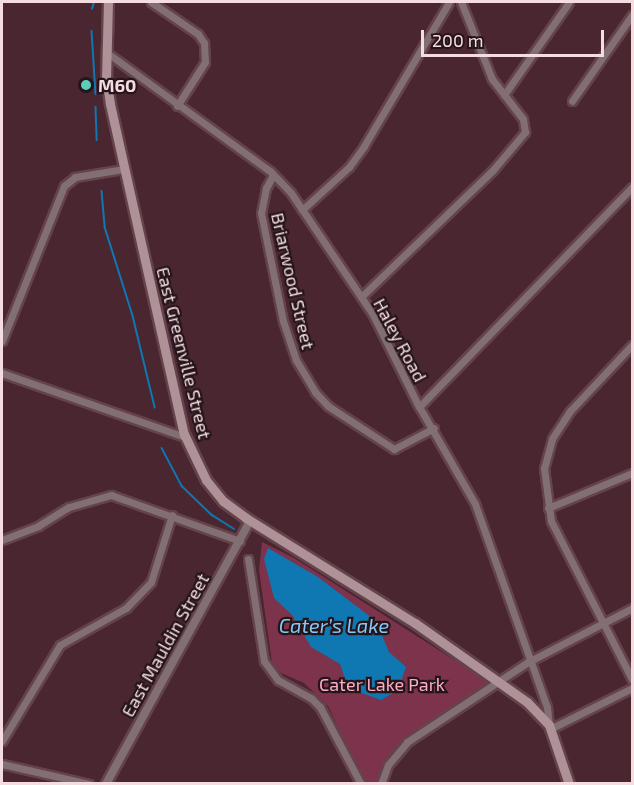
<!DOCTYPE html>
<html>
<head>
<meta charset="utf-8">
<style>
  body { margin:0 }
  #map { position:relative; width:634px; height:785px; overflow:hidden; background:#4a2631; font-family:"Exo 2",sans-serif }
  div>[style] { position:absolute }
  [style*='--x'] { left:calc(var(--x)*1px); top:calc(var(--y)*1px); width:calc(var(--w)*1px); rotate:calc(var(--a)*1deg) }
  .green>* { inset:0; background:#7d334b }
  .water>* { inset:0; background:#0f77b2 }
  .stream>* { height:1.5px; margin:-0.75px; padding:0 0.75px; transform-origin:0.75px; border-radius:0.75px; background:#0f77b2 }
  .roads { filter:drop-shadow(2px 0 #65434d) drop-shadow(-2px 0 #65434d) drop-shadow(0 2px #65434d) drop-shadow(0 -2px #65434d) }
  .minor>* { height:7px; margin:-3.5px; padding:0 3.5px; transform-origin:3.5px; border-radius:3.5px; background:#826f74 }
  .tertiary>* { height:8px; margin:-4px; padding:0 4px; transform-origin:4px; border-radius:4px; background:#826f74 }
  .secondary>* { height:9px; margin:-4.5px; padding:0 4.5px; transform-origin:4.5px; border-radius:4.5px; background:#af9198 }
  .dots>* { width:16px; height:16px; translate:-50% -50%; box-sizing:border-box; border:3px solid #25151a; border-radius:50% }
  span { translate:-50% -50%; white-space:nowrap; text-align:center; line-height:1.15; -webkit-text-stroke:4.5px #25151a; paint-order:stroke }
  .poi-label { font-size:18px; color:#f4dce1; font-weight:700 }
  .left { translate:0 -50%; text-align:left }
  .street-label { font-size:18px; color:#f4dce1 }
  .park-label { font-size:18px; color:#fbaec3 }
  .water-label { font-size:20px; color:#87c6f5; font-style:italic }
  .frame { position:absolute; inset:0; border:3px solid #f4dce1; pointer-events:none }
  .scale { position:absolute; left:421px; top:30px; width:183px; height:27px; box-sizing:border-box; border:3px solid #f4dce1; border-top:0; padding-left:8px; font-size:18px; line-height:21px; white-space:nowrap; color:#f4dce1; -webkit-text-stroke:4px #25151a; paint-order:stroke }
</style>
</head>
<body>
<div id="map">
  <div class="green">
    <i style="clip-path:polygon(262px 542px,294px 558px,489px 682px,412px 736px,382px 771px,378px 783px,364px 783px,328px 706px,304px 683px,281px 673px,272px 663px,259px 570px)"></i>
  </div>
  <div class="water">
    <i style="clip-path:polygon(268px 548px,318px 577px,376px 621px,389px 652px,406px 667px,398px 690px,381px 700px,348px 688px,340px 664px,311px 647px,292px 615px,274px 598px,264px 559px)"></i>
  </div>
  <div class="stream">
    <i style="--x:92;--y:9;--w:7;--a:-74"></i>
    <i style="--x:92;--y:31;--w:63;--a:86.4"></i>
    <i style="--x:96;--y:107;--w:33;--a:88"></i>
    <i style="--x:102;--y:191;--w:36;--a:85"></i>
    <i style="--x:105;--y:227;--w:93;--a:72.5"></i>
    <i style="--x:133;--y:316;--w:94;--a:76.4"></i>
    <i style="--x:162;--y:448;--w:43;--a:62.2"></i>
    <i style="--x:182;--y:486;--w:42;--a:44"></i>
    <i style="--x:212;--y:515;--w:26;--a:32"></i>
  </div>
  <div class="roads">
    <div class="minor">
      <i style="--x:151;--y:2;--w:57;--a:34.2"></i>
      <i style="--x:198;--y:34;--w:11;--a:56"></i>
      <i style="--x:204;--y:43;--w:19;--a:87"></i>
      <i style="--x:205;--y:62;--w:52;--a:122.5"></i>
      <i style="--x:106;--y:52;--w:203;--a:36"></i>
      <i style="--x:270;--y:171;--w:30;--a:46"></i>
      <i style="--x:291;--y:193;--w:145;--a:56"></i>
      <i style="--x:372;--y:313;--w:101;--a:63.4"></i>
      <i style="--x:417;--y:403;--w:116;--a:60.1"></i>
      <i style="--x:475;--y:504;--w:215;--a:70.5"></i>
      <i style="--x:547;--y:707;--w:18;--a:84"></i>
      <i style="--x:504;--y:95;--w:113;--a:-55"></i>
      <i style="--x:572;--y:101;--w:105;--a:-55.1"></i>
      <i style="--x:273;--y:175;--w:15;--a:118"></i>
      <i style="--x:266;--y:188;--w:25;--a:101"></i>
      <i style="--x:261;--y:213;--w:110;--a:78.5"></i>
      <i style="--x:283;--y:321;--w:41;--a:71.6"></i>
      <i style="--x:296;--y:360;--w:37;--a:59"></i>
      <i style="--x:315;--y:392;--w:19;--a:47"></i>
      <i style="--x:328;--y:406;--w:79;--a:33.1"></i>
      <i style="--x:394;--y:449;--w:45;--a:-27.7"></i>
      <i style="--x:302;--y:210;--w:64;--a:-42.5"></i>
      <i style="--x:349;--y:167;--w:26;--a:-54"></i>
      <i style="--x:364;--y:146;--w:167;--a:-59.4"></i>
      <i style="--x:361;--y:297;--w:183;--a:-43.9"></i>
      <i style="--x:493;--y:170;--w:50;--a:-49.9"></i>
      <i style="--x:525;--y:132;--w:13;--a:-99"></i>
      <i style="--x:523;--y:119;--w:51;--a:-127.8"></i>
      <i style="--x:492;--y:79;--w:83;--a:-111.9"></i>
      <i style="--x:2;--y:341;--w:167;--a:-68.2"></i>
      <i style="--x:64;--y:186;--w:14;--a:-39"></i>
      <i style="--x:75;--y:177;--w:50;--a:-9.3"></i>
      <i style="--x:632;--y:345;--w:91;--a:133.2"></i>
      <i style="--x:570;--y:411;--w:33;--a:123"></i>
      <i style="--x:552;--y:439;--w:30;--a:105"></i>
      <i style="--x:544;--y:468;--w:53;--a:82.5"></i>
      <i style="--x:551;--y:521;--w:178;--a:62.9"></i>
      <i style="--x:2;--y:373;--w:194;--a:19.3"></i>
      <i style="--x:419;--y:407;--w:306;--a:-45.9"></i>
      <i style="--x:548;--y:508;--w:91;--a:-22.6"></i>
      <i style="--x:2;--y:540;--w:39;--a:-21"></i>
      <i style="--x:38;--y:526;--w:36;--a:-32"></i>
      <i style="--x:69;--y:507;--w:44;--a:-15.9"></i>
      <i style="--x:111;--y:495;--w:137;--a:19.6"></i>
      <i style="--x:248;--y:559;--w:103;--a:81.1"></i>
      <i style="--x:264;--y:661;--w:24;--a:54"></i>
      <i style="--x:278;--y:680;--w:38;--a:29"></i>
      <i style="--x:311;--y:698;--w:13;--a:45"></i>
      <i style="--x:320;--y:707;--w:87;--a:62"></i>
      <i style="--x:550;--y:729;--w:92;--a:-26.6"></i>
      <i style="--x:2;--y:741;--w:112;--a:-58.9"></i>
      <i style="--x:60;--y:645;--w:76;--a:-29.3"></i>
      <i style="--x:126;--y:608;--w:36;--a:-46"></i>
      <i style="--x:151;--y:582;--w:70;--a:-72.6"></i>
      <i style="--x:2;--y:764;--w:89;--a:12.9"></i>
      <i style="--x:381;--y:784;--w:20;--a:-70"></i>
      <i style="--x:388;--y:765;--w:30;--a:-50"></i>
      <i style="--x:407;--y:742;--w:145;--a:-33.5"></i>
      <i style="--x:528;--y:662;--w:117;--a:-27.4"></i>
    </div>
    <div class="tertiary">
      <i style="--x:106;--y:784;--w:300;--a:-61.3"></i>
    </div>
    <div class="secondary">
      <i style="--x:108;--y:2;--w:74;--a:91.5"></i>
      <i style="--x:106;--y:76;--w:28;--a:82"></i>
      <i style="--x:110;--y:104;--w:338;--a:77.4"></i>
      <i style="--x:184;--y:434;--w:51;--a:64.4"></i>
      <i style="--x:206;--y:480;--w:27;--a:51"></i>
      <i style="--x:223;--y:501;--w:29;--a:36"></i>
      <i style="--x:246;--y:518;--w:199;--a:31.9"></i>
      <i style="--x:415;--y:623;--w:137;--a:35.2"></i>
      <i style="--x:527;--y:702;--w:32;--a:46"></i>
      <i style="--x:549;--y:725;--w:62;--a:71.3"></i>
    </div>
  </div>
  <div class="dots">
    <i style="left:86px;top:85px;background:#5acebd"></i>
  </div>
  <div class="poi-label">
    <span class="left" style="left:98px;top:85px">M60</span>
  </div>
  <div class="street-label">
    <span style="left:293px;top:281px;rotate:77deg">Briarwood Street</span>
    <span style="left:400px;top:340px;rotate:62deg">Haley Road</span>
    <span style="left:184px;top:353px;rotate:76deg">East Greenville Street</span>
    <span style="left:165px;top:645px;rotate:-61deg">East Mauldin Street</span>
  </div>
  <div class="park-label">
    <span style="left:382px;top:684px">Cater Lake Park</span>
  </div>
  <div class="water-label">
    <span style="left:334px;top:625px">Cater’s Lake</span>
  </div>
  <div class="frame"></div>
  <div class="scale">200 m</div>
</div>
</body>
</html>
